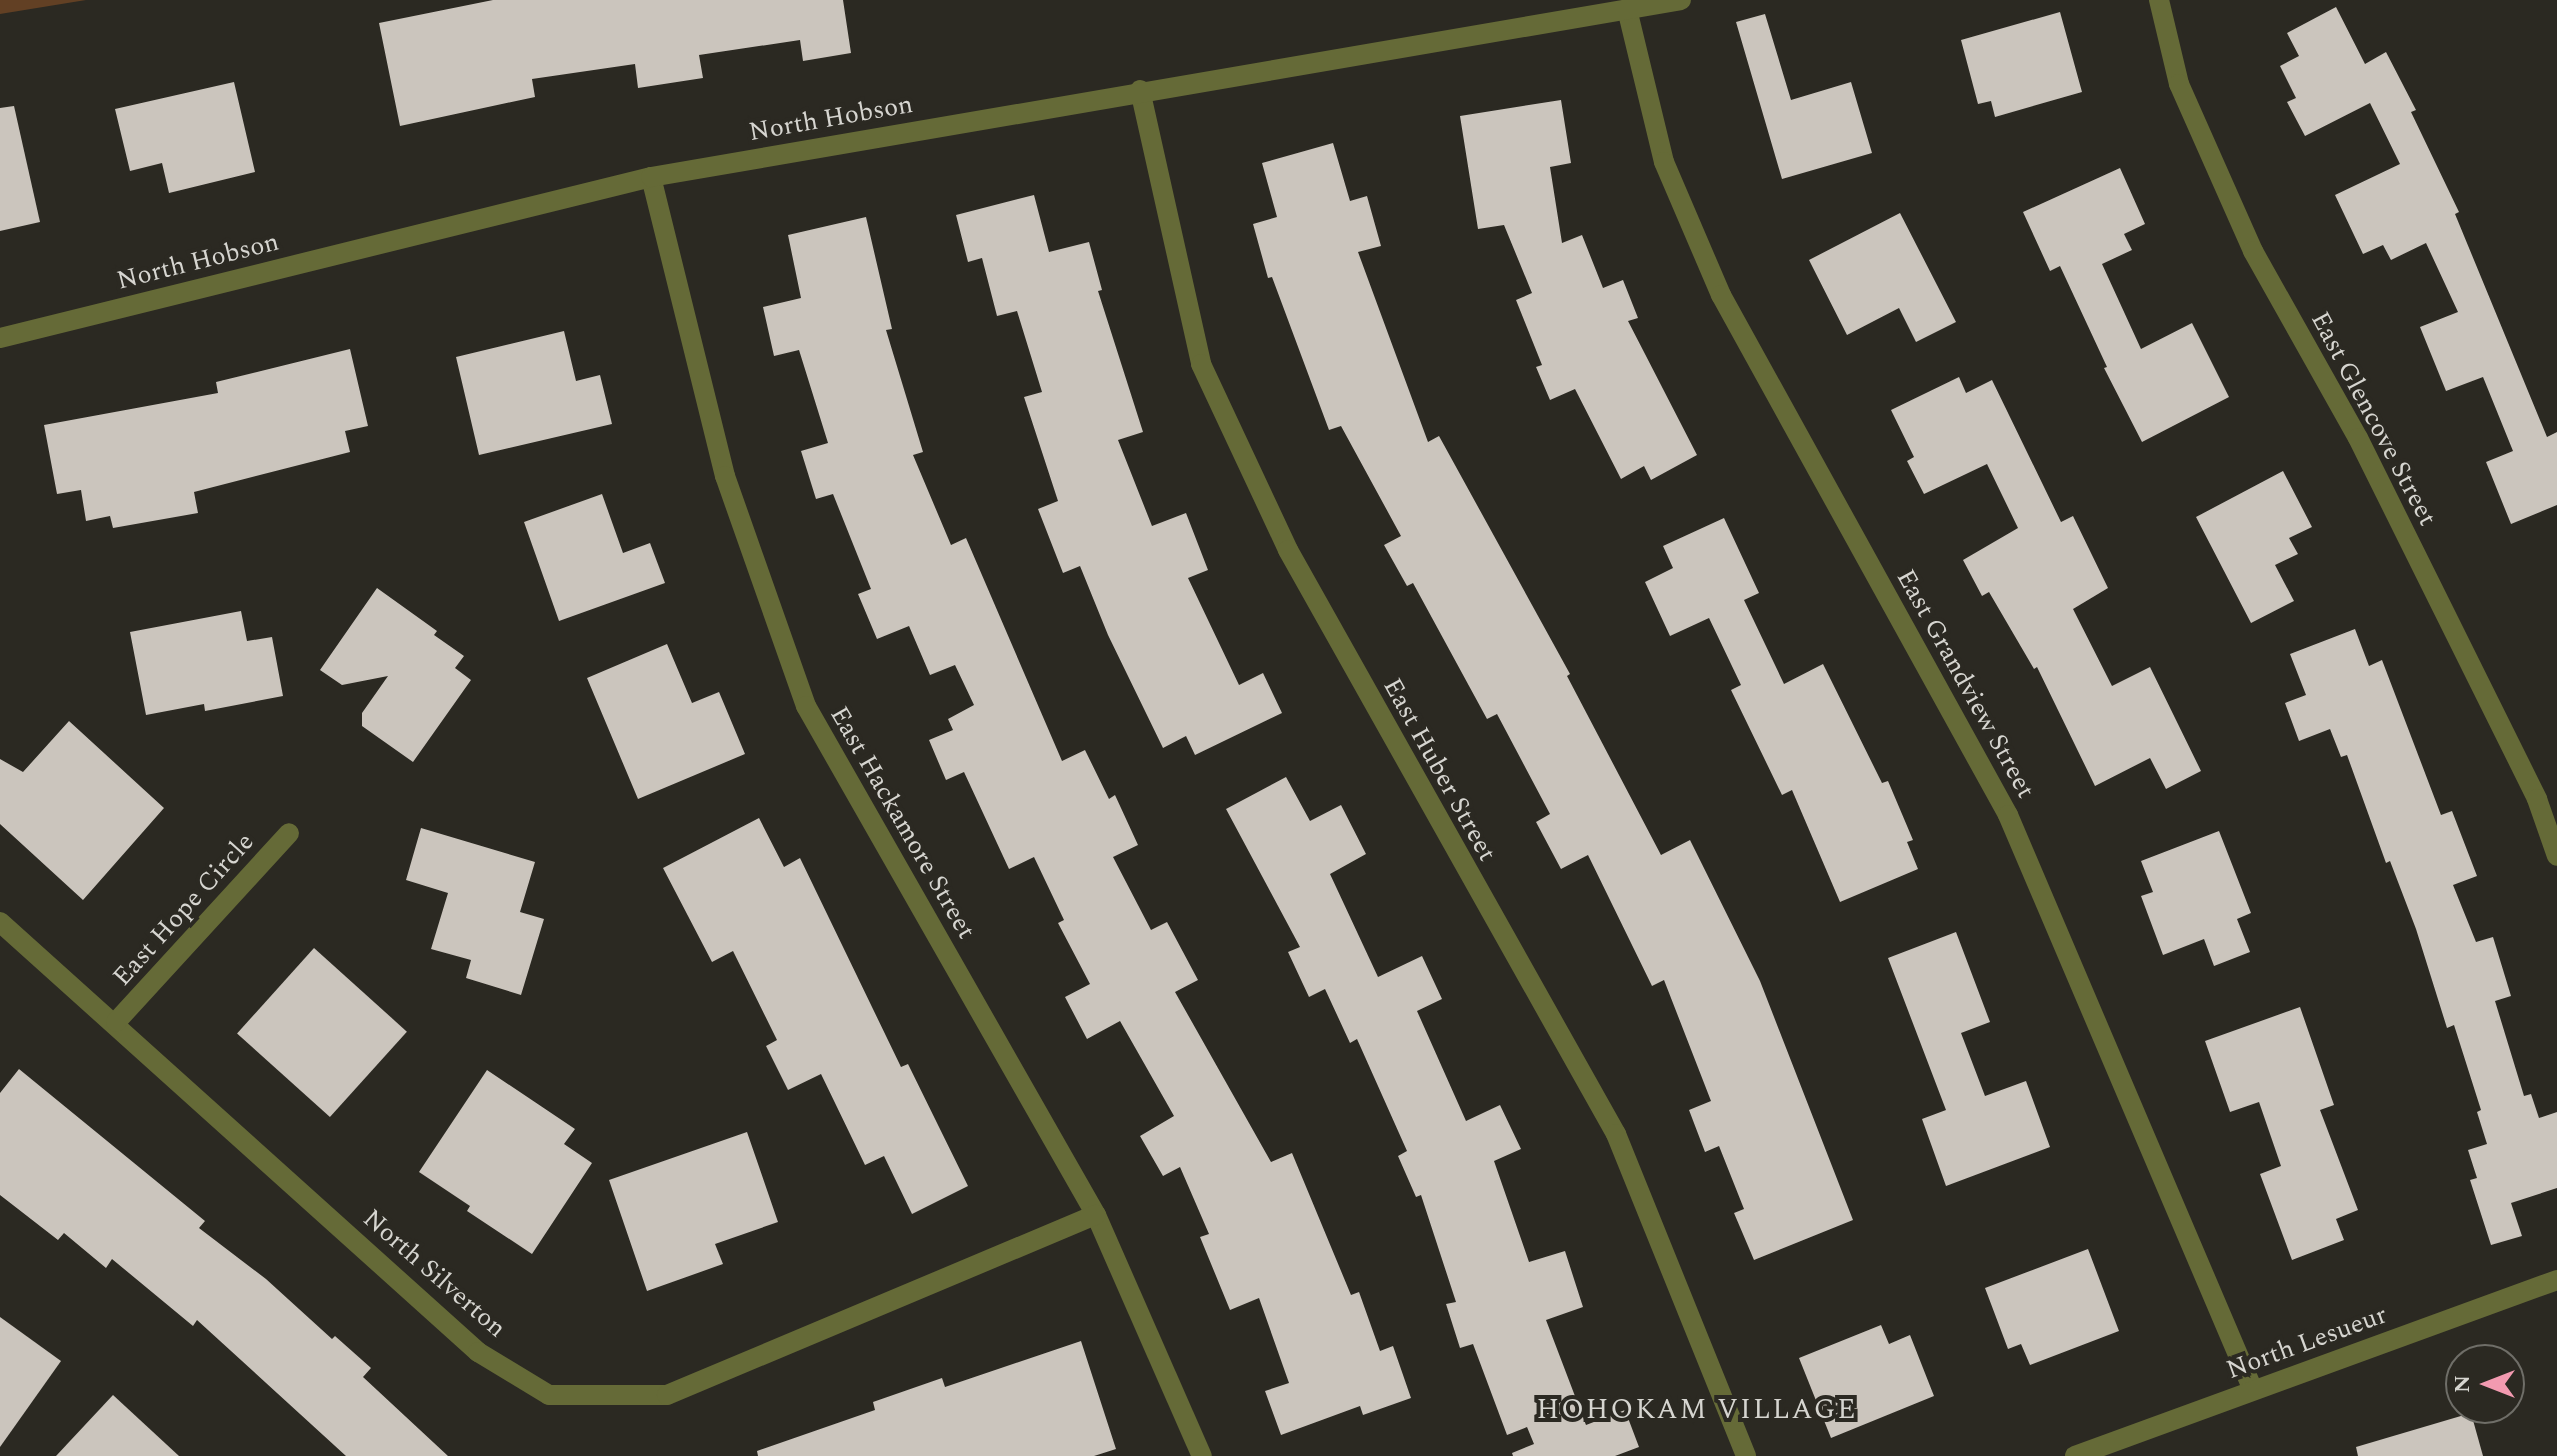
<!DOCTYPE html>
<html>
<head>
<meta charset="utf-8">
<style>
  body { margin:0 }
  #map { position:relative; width:2557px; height:1456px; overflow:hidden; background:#2b2922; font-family:Spectral,serif }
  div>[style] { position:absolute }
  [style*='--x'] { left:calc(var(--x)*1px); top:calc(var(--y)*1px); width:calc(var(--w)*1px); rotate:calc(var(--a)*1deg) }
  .green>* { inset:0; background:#624024 }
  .building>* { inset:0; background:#cbc5bd; transform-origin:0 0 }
  .minor>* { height:20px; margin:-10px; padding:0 10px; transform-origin:10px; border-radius:10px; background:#656a37 }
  span { translate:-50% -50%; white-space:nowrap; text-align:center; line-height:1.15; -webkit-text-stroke:8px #2b2922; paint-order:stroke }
  .street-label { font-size:26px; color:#d6d5d0 }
  .neighbourhood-label { font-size:28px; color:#d6d5d0; letter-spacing:2px }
  .north { position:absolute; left:2445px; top:1344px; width:80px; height:80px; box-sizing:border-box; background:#2b2922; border:2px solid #6f6e68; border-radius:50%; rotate:270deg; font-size:22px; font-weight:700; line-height:32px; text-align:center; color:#d6d5d0 }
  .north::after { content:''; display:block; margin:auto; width:28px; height:36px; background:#f29ab0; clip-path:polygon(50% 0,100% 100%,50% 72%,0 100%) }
</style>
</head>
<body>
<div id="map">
  <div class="green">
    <i style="clip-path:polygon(0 0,86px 0,0 14px)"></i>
  </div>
  <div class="building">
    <i style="clip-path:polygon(493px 0,843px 0,851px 53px,803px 61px,800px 40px,699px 55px,703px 78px,638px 88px,635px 64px,532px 79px,535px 97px,400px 126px,379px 23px)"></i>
    <i style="clip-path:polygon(2336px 7px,2365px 64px,2386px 52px,2416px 110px,2411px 112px,2459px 212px,2455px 214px,2547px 437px,2557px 432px,2557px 505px,2511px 524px,2486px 462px,2513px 451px,2483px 377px,2446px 391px,2420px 327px,2458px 312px,2426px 243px,2391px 260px,2383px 245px,2363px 254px,2335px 195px,2400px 164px,2370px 103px,2305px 136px,2287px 102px,2296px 98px,2280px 66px,2299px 56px,2287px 33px)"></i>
    <i style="clip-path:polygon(2060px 12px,2082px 92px,1995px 117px,1991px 101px,1978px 104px,1961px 40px)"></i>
    <i style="clip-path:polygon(1765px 14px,1791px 100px,1851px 82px,1872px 153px,1782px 179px,1736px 22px)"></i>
    <i style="clip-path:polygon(234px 82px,255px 172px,169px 193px,162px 163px,130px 171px,115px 109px)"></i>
    <i style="clip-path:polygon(1561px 100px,1571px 163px,1550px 167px,1562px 243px,1582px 235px,1603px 288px,1623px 280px,1638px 318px,1628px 321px,1697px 455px,1651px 480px,1644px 466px,1621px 479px,1575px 389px,1550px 400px,1536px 367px,1542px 365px,1516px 300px,1532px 293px,1504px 225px,1478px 229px,1460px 116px)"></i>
    <i style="clip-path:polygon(14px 106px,40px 222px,0 231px,0 108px)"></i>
    <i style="clip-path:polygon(1333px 143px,1350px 201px,1367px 196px,1381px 246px,1358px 252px,1428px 442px,1439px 436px,1570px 674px,1567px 676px,1661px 855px,1690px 840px,1760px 981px,1853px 1220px,1754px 1260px,1734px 1213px,1744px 1209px,1719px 1146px,1705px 1152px,1689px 1110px,1711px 1101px,1664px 980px,1652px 986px,1588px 855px,1561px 869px,1536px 822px,1550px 814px,1497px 714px,1487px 719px,1413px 583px,1407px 586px,1384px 545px,1401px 536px,1341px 426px,1329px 430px,1272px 277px,1268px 278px,1253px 224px,1277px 217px,1262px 163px)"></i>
    <i style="clip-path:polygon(2120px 168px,2145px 224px,2124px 234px,2132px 250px,2102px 264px,2141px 349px,2192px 323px,2229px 397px,2142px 442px,2104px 368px,2107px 367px,2060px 266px,2050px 271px,2023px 212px)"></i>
    <i style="clip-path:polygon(1034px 195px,1049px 252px,1089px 242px,1102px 290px,1098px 291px,1143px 432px,1118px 440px,1152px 526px,1186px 513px,1208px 570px,1188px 578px,1239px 685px,1263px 673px,1282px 713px,1195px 755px,1186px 736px,1163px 748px,1108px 635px,1080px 566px,1063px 573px,1038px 509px,1058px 501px,1024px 397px,1042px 392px,1017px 311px,997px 316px,982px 258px,968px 262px,956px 215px)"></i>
    <i style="clip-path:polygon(1900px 213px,1956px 322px,1916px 342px,1899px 308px,1847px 335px,1809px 260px)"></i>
    <i style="clip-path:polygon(866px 217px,892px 329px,886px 330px,923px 452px,913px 455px,951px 545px,966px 538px,1062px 761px,1085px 750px,1109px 799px,1115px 795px,1138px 845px,1113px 857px,1151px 930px,1167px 922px,1198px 980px,1175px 992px,1271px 1162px,1292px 1153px,1351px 1295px,1359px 1292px,1380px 1351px,1393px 1346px,1411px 1398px,1363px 1415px,1360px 1406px,1281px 1435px,1265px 1391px,1289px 1383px,1259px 1298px,1230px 1310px,1200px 1237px,1209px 1234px,1180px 1167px,1163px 1176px,1140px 1136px,1174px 1116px,1120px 1021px,1087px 1039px,1065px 997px,1090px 984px,1058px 923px,1064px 920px,1034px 857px,1009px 869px,964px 772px,946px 780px,929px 740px,953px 730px,948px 719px,974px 705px,955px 665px,930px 675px,909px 626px,877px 639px,858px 594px,871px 589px,833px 494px,816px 499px,801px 451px,828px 443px,799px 350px,774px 356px,763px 307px,801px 298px,788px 235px)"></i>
    <i style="clip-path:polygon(564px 331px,576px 381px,600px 375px,612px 424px,479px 455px,456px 357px)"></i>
    <i style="clip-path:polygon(350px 349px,368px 426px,345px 431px,350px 452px,194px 492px,198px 513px,113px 528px,110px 516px,86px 521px,81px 490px,57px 494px,44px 425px,218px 393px,216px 382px)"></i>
    <i style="clip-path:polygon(1959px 377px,1966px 393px,1992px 380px,2061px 522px,2073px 516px,2108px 588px,2073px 609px,2112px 686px,2150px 667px,2201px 771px,2166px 789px,2150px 758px,2095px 786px,2037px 667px,2034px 669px,1989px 592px,1982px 596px,1963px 560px,2018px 528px,1987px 464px,1924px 494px,1907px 461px,1914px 457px,1891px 410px)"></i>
    <i style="clip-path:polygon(2283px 471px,2312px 527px,2289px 538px,2298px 554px,2275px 565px,2294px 601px,2251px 623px,2196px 517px)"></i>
    <i style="clip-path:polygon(602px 494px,623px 553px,650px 543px,665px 583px,559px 621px,524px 522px)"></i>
    <i style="clip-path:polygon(1724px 518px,1759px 593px,1744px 600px,1784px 684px,1823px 664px,1882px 783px,1888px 781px,1913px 840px,1907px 842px,1918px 869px,1840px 902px,1792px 790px,1782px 795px,1731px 690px,1741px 685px,1709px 618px,1670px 636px,1645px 582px,1673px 568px,1663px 546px)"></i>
    <i style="clip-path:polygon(377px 588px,437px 631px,434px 635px,464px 656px,455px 668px,471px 680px,413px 762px,362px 726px,362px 713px,388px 676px,342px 685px,320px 670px)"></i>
    <i style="clip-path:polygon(241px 611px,247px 641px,272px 637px,283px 696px,205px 711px,204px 704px,146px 715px,130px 632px)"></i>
    <i style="clip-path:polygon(2355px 629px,2369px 666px,2382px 660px,2441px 815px,2452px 811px,2477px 876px,2453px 885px,2476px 942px,2493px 937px,2511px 996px,2495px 1001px,2524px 1096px,2531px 1094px,2539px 1118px,2557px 1112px,2557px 1188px,2511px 1203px,2522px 1236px,2491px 1245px,2470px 1180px,2477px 1178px,2468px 1150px,2487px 1144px,2477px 1112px,2481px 1110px,2454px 1025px,2447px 1028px,2416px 929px,2390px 861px,2386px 863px,2347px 755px,2341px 757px,2330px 729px,2299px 741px,2285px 703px,2306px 695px,2290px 654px)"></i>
    <i style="clip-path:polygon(667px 644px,692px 703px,719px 692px,745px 754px,638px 799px,587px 678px)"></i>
    <i style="clip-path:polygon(69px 721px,164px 808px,83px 900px,0 824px,0 759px,23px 772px)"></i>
    <i style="clip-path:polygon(1286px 777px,1310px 821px,1341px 805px,1366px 854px,1330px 874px,1378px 977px,1422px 956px,1442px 999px,1417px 1011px,1466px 1121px,1500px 1105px,1521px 1149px,1494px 1161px,1529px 1262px,1565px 1251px,1583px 1307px,1546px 1320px,1586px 1425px,1625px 1410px,1639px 1447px,1615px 1456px,1513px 1456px,1512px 1453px,1534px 1444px,1527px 1427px,1507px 1435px,1473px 1344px,1460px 1348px,1446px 1304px,1456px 1302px,1421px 1195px,1416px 1197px,1398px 1156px,1407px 1151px,1357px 1039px,1350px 1043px,1325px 989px,1309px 997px,1288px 952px,1300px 947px,1226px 809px)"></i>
    <i style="clip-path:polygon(759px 818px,784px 867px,800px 858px,901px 1067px,908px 1064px,968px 1186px,912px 1214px,884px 1156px,865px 1165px,821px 1074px,788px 1090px,766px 1046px,777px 1040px,733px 951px,712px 962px,663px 868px)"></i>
    <i style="clip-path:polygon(421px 828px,535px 862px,520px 912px,544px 919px,521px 995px,466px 978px,471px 960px,431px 949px,448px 893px,406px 880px)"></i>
    <i style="clip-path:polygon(2219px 831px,2251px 913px,2237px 919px,2250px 952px,2214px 966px,2204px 939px,2163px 955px,2141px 896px,2153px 892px,2141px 861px)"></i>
    <i style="clip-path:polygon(1956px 932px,1990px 1022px,1961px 1033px,1985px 1096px,2026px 1081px,2050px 1147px,1946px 1186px,1922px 1119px,1946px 1110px,1888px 958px)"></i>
    <i style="left:314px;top:948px;width:125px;height:115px;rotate:42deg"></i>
    <i style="clip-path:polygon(2300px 1007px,2334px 1105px,2320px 1110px,2358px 1210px,2336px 1219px,2344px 1240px,2292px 1260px,2260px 1174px,2281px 1166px,2259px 1102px,2230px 1112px,2205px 1041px)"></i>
    <i style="clip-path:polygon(19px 1069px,205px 1221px,199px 1228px,266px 1279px,332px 1339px,335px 1336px,371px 1368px,363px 1377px,448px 1456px,346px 1456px,197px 1320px,193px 1326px,112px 1259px,106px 1268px,64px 1233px,58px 1240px,0 1195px,0 1093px)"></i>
    <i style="clip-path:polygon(487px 1070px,575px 1129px,564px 1144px,592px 1163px,532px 1254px,467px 1211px,470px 1206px,419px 1172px)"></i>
    <i style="clip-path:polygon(747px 1132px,778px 1222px,715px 1244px,723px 1264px,647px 1291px,609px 1180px)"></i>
    <i style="clip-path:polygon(2088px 1249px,2119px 1331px,2030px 1365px,2021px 1344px,2008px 1349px,1985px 1288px)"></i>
    <i style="clip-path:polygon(0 1317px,61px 1361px,0 1447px)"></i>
    <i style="clip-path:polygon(1881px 1325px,1889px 1344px,1910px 1335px,1934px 1396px,1831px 1438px,1799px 1358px)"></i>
    <i style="clip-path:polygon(1081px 1341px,1116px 1449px,1094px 1456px,758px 1456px,757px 1451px,875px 1410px,873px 1402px,942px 1378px,945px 1387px)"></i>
    <i style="clip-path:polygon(113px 1395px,179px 1456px,56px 1456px)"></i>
    <i style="clip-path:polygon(2471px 1413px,2483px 1456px,2358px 1456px,2356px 1447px)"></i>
  </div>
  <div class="minor">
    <i style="--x:2159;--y:0;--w:86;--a:76.6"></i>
    <i style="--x:2179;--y:84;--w:183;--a:66.1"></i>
    <i style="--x:2253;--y:251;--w:214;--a:60.7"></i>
    <i style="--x:2358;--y:438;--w:403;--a:63.6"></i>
    <i style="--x:2537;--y:799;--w:60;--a:70.7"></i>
    <i style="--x:1627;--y:9;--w:157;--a:76.4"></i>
    <i style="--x:1664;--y:162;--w:145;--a:66.8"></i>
    <i style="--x:1721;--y:295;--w:594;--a:61.1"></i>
    <i style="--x:2008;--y:815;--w:625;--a:66.92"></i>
    <i style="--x:1140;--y:90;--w:281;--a:77.4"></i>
    <i style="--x:1201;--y:364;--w:205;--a:64.9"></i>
    <i style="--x:1288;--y:550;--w:670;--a:60.68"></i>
    <i style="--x:1616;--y:1134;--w:347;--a:68"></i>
    <i style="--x:651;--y:177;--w:308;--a:76.1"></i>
    <i style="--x:725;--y:476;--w:244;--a:70.6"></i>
    <i style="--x:806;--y:706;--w:586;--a:60.33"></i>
    <i style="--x:1096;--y:1215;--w:263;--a:66.3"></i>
    <i style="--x:0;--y:338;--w:671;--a:-13.89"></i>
    <i style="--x:651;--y:177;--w:1045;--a:-9.75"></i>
    <i style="--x:0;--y:922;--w:643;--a:41.97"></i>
    <i style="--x:478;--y:1352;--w:83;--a:31.2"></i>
    <i style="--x:549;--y:1395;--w:118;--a:0"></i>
    <i style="--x:667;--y:1395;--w:465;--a:-22.8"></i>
    <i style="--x:116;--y:1022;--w:256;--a:-47.5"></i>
    <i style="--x:2075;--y:1456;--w:513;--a:-20.06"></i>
  </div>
  <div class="street-label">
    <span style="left:831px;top:119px;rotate:-10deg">North Hobson</span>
    <span style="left:198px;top:262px;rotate:-14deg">North Hobson</span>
    <span style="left:2373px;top:419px;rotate:62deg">East Glencove Street</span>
    <span style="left:1965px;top:684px;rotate:61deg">East Grandview Street</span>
    <span style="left:1439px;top:770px;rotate:61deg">East Huber Street</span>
    <span style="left:902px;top:823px;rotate:60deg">East Hackamore Street</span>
    <span style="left:184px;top:910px;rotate:-48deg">East Hope Circle</span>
    <span style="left:434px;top:1274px;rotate:41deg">North Silverton</span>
    <span style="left:2307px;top:1343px;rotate:-20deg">North Lesueur</span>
  </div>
  <div class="neighbourhood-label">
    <span style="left:1697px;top:1410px">HOHOKAM VILLAGE</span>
  </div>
  <div class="north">N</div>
</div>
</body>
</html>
